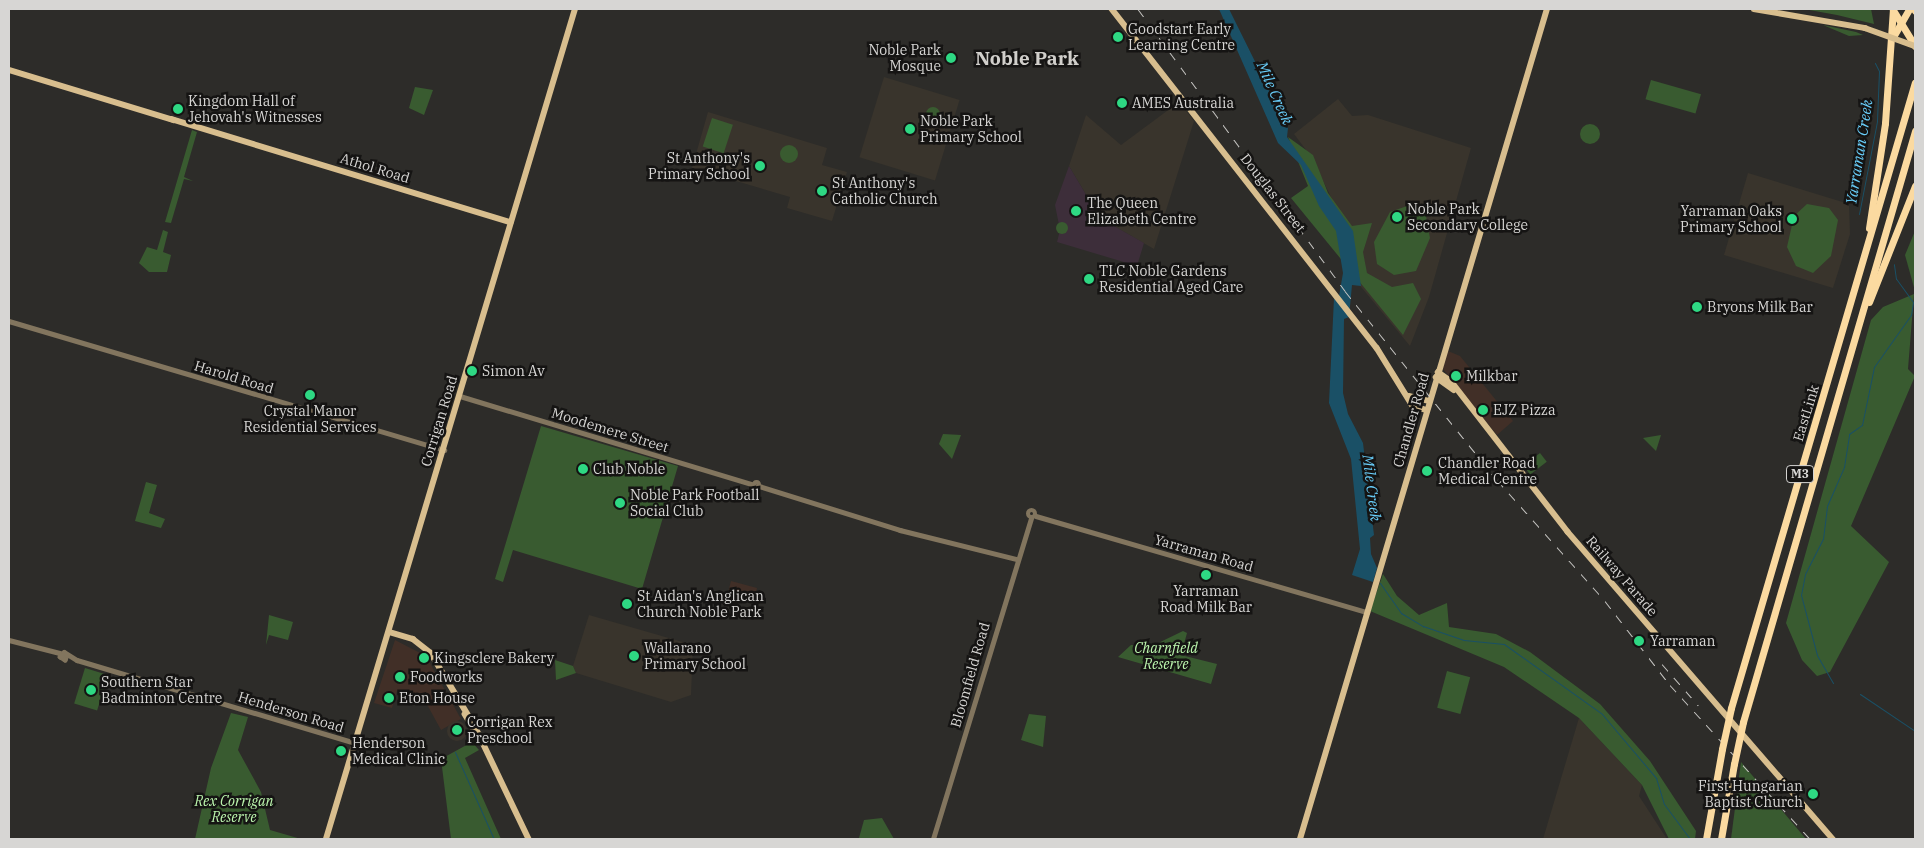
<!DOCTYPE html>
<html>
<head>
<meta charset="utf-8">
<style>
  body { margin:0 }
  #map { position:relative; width:1924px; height:848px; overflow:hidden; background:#2d2c29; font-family:"IBM Plex Serif",serif }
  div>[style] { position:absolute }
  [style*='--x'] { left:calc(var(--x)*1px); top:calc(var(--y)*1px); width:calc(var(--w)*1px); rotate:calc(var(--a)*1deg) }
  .commercial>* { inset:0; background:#412f27; transform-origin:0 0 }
  .built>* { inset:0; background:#39342c; transform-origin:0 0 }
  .round { border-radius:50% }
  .medical>* { inset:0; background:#3d2e3a }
  .green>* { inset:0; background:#395b30; transform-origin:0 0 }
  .water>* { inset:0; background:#1a5066 }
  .stream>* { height:1px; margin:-0.5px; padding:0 0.5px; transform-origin:0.5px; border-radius:0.5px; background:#1a5066 }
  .minor>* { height:4.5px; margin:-2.25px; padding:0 2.25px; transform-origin:2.25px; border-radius:2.25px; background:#82755e }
  .minor>.ring { margin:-2.25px; padding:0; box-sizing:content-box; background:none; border:4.5px solid #82755e; border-radius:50% }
  .major>* { height:5.5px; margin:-2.75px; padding:0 2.75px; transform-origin:2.75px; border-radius:2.75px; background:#d8be8e }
  .highway>* { height:7px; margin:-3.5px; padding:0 3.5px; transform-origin:3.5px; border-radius:3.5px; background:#fbdaa0 }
  .rail>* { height:1px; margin-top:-0.5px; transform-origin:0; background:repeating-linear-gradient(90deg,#c6c5c2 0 9px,transparent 0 18px) }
  .major-bridge>* { height:5.5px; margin:-2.75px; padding:0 2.75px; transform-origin:2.75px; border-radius:2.75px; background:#d8be8e }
  .highway-bridge>* { height:7px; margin:-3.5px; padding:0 3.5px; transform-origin:3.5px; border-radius:3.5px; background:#fbdaa0 }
  .dots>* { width:14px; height:14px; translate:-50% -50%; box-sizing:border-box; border:2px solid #151413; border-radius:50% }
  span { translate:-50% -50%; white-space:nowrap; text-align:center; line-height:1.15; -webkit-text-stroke:5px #151413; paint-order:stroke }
  .shield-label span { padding:1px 4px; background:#151413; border:1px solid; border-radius:4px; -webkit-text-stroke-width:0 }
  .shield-label { font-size:12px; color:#d7d6d4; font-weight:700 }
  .poi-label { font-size:14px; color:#d7d6d4 }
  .left { translate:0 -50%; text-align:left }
  .right { translate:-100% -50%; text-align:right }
  .street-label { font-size:14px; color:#d7d6d4 }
  .park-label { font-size:14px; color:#bcf6ae; font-style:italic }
  .water-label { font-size:15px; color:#69cefa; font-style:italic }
  .district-label { font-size:19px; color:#d1cfcb; font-weight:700 }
  .frame { position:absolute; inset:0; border:10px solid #d7d6d4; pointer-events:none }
</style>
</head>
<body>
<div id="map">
  <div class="commercial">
    <i style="clip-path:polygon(1448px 351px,1460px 356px,1513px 421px,1497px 435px,1443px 369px)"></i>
    <i style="left:731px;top:581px;width:27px;height:10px;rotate:15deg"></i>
    <i style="clip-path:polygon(395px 640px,426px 656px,461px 719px,441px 730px,424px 699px,397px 691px,392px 708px,374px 703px)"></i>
  </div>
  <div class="built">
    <i style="left:884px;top:77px;width:79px;height:84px;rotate:17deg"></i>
    <i style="clip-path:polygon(1338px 99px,1352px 116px,1368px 115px,1471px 148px,1429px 297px,1410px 346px,1357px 282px,1346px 228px,1312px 158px,1294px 134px)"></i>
    <i style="clip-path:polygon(1179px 102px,1194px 121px,1154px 249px,1100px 218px,1069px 166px,1086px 115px,1121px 145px)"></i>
    <i style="clip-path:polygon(708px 112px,827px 148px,822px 165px,847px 172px,832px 221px,787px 208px,790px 197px,692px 168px)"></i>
    <i style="clip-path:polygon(1748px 173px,1849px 204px,1850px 234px,1833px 288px,1724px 255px)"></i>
    <i style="clip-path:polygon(589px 615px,693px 645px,691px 695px,671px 702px,576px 673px,573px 666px)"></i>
    <i style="clip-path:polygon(1579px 718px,1642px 785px,1639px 796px,1667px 839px,1543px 839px)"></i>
    <i class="round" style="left:447px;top:721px;width:20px;height:20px"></i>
  </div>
  <div class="medical">
    <i style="clip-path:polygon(1069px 166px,1100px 218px,1144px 243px,1137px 266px,1057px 242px,1060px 230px,1055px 205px)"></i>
  </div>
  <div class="green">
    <i style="clip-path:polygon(1804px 9px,1871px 9px,1874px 24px,1837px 15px)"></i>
    <i style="clip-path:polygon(1823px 25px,1856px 32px,1863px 35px,1849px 36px)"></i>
    <i style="left:1651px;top:80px;width:52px;height:20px;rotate:16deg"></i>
    <i style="clip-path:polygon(415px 87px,433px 90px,424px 115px,409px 108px)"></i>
    <i class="round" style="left:926px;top:107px;width:14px;height:14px"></i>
    <i style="left:712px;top:118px;width:22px;height:30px;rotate:18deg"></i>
    <i class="round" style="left:1580px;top:124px;width:20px;height:20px"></i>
    <i style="clip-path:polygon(192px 130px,197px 132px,184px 177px,193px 181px,184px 179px,171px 223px,165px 222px)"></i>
    <i style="clip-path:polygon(1288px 137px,1313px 155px,1328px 193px,1352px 226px,1372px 223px,1363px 252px,1367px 273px,1392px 287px,1413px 283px,1421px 299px,1403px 335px,1291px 198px,1308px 186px)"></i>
    <i class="round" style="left:780px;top:145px;width:18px;height:18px"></i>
    <i style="clip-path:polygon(1807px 204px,1829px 208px,1838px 220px,1831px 256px,1813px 273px,1796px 266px,1787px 247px,1794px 216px)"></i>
    <i style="clip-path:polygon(1407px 206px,1426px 216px,1430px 238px,1416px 271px,1394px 275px,1377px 264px,1374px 242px,1390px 212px)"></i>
    <i class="round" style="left:1056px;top:222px;width:12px;height:12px"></i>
    <i style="clip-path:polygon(163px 230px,168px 232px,163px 252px,171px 255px,167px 272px,149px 272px,139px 263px,147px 247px,157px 250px)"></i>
    <i style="clip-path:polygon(1915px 231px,1915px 291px,1905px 255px)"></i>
    <i style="clip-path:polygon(1914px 294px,1908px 369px,1915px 376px,1851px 526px,1889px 562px,1830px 672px,1817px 676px,1802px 660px,1786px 623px,1871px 320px,1883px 307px)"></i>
    <i style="clip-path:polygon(541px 426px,678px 466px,642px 589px,513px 550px,503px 582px,495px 579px)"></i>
    <i style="clip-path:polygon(943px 434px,961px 435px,952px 459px,939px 444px)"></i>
    <i style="clip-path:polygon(1661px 435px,1656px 451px,1643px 438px)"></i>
    <i style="left:1540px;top:453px;width:11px;height:21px;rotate:52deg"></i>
    <i style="clip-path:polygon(146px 482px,157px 485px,149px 513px,165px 519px,161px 528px,135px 521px)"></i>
    <i style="clip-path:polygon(1383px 574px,1397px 596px,1419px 615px,1447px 603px,1449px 627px,1496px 634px,1530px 652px,1600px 704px,1650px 761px,1696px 831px,1695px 839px,1669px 839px,1642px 785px,1579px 718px,1504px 667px,1370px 611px)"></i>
    <i style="clip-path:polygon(269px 615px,293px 622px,288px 640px,269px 635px,266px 645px)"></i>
    <i style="clip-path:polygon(1183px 631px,1187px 633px,1181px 655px,1217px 664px,1211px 684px,1118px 657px,1131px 645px,1152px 646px)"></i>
    <i style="clip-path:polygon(555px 660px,573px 666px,576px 673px,556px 680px)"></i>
    <i style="left:85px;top:668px;width:24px;height:37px;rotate:17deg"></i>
    <i style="left:1447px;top:671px;width:24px;height:38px;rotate:15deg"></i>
    <i style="clip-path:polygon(231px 713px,248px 717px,238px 750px,261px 792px,270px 830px,301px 839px,195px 839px,211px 768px)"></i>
    <i style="clip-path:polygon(1029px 714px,1046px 716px,1043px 747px,1021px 740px)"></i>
    <i style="clip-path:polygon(472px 742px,479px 750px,465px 758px,501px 839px,451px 839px,441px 759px)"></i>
    <i style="clip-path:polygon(1741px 762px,1806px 839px,1731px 839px)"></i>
    <i style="clip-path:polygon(882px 818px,894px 839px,859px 838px,864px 820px)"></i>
  </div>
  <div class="water">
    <i style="clip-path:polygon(1219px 9px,1229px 9px,1288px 128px,1287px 137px,1353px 231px,1361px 286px,1352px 285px,1349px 317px,1344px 319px,1343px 393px,1348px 414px,1363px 443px,1374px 535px,1370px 538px,1371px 554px,1377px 568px,1373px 582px,1352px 575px,1360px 549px,1351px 459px,1329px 403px,1334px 298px,1338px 302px,1343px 273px,1336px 231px,1319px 206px,1301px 165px,1278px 143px)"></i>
  </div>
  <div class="stream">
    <i style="--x:1859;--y:214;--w:95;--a:-79"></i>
    <i style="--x:1877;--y:121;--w:50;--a:-87.7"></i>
    <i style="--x:1879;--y:71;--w:9;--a:-117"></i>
    <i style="--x:1380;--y:583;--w:37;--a:55"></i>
    <i style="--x:1401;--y:613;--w:26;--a:31"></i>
    <i style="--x:1423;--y:626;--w:43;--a:18.9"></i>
    <i style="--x:1464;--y:640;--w:40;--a:5.7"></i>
    <i style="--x:1504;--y:644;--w:120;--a:35.5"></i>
    <i style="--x:1602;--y:714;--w:84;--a:49.8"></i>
    <i style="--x:1656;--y:778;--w:27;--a:73"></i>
    <i style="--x:1664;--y:804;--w:44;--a:53.4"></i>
    <i style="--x:1833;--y:683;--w:32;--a:-120"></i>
    <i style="--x:1817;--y:655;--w:62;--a:-104.9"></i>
    <i style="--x:1801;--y:595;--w:21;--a:-79"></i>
    <i style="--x:1805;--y:574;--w:39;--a:-63"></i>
    <i style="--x:1823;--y:539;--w:33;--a:-83"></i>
    <i style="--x:1827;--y:506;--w:43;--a:-66.4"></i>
    <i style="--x:1844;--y:467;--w:33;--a:-81"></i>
    <i style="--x:1849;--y:434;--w:16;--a:-35"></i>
    <i style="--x:1862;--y:425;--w:59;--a:-78.3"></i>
    <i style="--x:1874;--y:367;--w:64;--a:-54.6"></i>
    <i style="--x:1911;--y:315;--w:13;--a:-81"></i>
    <i style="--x:1913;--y:302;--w:29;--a:-126"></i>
    <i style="--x:1896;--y:279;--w:15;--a:-98"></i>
    <i style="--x:1860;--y:694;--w:66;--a:33.9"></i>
    <i style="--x:455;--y:752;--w:95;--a:65.9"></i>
  </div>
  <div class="minor">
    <i style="--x:9;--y:321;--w:454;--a:16.5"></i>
    <i style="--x:460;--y:396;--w:307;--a:16.8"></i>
    <i class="ring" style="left:754.5px;top:482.5px;width:0.5px;height:0.5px"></i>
    <i style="--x:759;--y:486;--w:148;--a:17.3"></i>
    <i style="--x:900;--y:530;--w:120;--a:14"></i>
    <i class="ring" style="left:1028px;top:510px;width:3.5px;height:3.5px"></i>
    <i style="--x:1036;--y:516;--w:345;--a:16.2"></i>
    <i style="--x:9;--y:640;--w:53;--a:14.3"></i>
    <i style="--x:67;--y:655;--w:5;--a:112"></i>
    <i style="--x:65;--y:660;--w:6;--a:-149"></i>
    <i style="--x:60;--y:657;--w:6;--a:-51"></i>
    <i style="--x:64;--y:652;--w:15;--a:32"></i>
    <i style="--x:77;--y:660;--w:291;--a:16.6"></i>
    <i style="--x:933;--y:839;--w:336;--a:-73"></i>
  </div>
  <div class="major">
    <i style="--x:1112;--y:9;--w:430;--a:52"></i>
    <i style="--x:1377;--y:348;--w:68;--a:58.2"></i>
    <i style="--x:1413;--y:406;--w:14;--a:17"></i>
    <i style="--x:1754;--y:9;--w:113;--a:9.7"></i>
    <i style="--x:9;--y:70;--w:172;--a:16.9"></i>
    <i style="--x:171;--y:119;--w:355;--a:16.9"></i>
    <i style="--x:1438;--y:372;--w:16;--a:35"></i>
    <i style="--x:1451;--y:381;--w:191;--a:52.2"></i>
    <i style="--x:1568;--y:532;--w:406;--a:49.2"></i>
    <i style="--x:1436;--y:377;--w:22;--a:36"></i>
    <i style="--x:1409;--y:396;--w:21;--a:14"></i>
    <i style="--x:389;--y:632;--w:25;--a:16"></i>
    <i style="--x:413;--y:639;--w:23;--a:38"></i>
    <i style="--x:431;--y:653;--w:87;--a:59"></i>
    <i style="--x:476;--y:728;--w:123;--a:64.5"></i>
    <i style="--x:465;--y:714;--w:23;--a:59"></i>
    <i style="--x:326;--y:839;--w:867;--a:-73.3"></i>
    <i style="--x:1300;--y:839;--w:866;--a:-73.43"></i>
  </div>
  <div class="highway">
    <i style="--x:1914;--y:9;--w:2;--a:63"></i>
    <i style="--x:1893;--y:10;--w:42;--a:58.6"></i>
    <i style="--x:1893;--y:37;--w:32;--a:-60"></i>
    <i style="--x:1869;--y:228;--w:106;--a:-81.3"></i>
    <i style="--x:1885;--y:123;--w:113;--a:-86"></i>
    <i style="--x:1869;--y:302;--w:125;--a:-68.4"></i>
    <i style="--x:1731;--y:708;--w:652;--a:-73.62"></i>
    <i style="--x:1743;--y:722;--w:616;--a:-73.77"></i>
    <i style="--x:1706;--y:839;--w:91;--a:-79.9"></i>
    <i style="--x:1721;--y:839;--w:76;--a:-80.2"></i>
  </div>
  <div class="rail">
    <i style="--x:1138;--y:9;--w:350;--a:53.7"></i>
    <i style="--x:1345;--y:291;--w:243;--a:51.2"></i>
    <i style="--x:1497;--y:480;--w:162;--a:48.2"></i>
    <i style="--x:1605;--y:601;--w:106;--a:52.3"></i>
    <i style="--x:1670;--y:685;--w:208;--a:47.7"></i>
    <i style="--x:1662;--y:664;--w:55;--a:48.7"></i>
  </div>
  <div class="major-bridge">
    <i style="--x:1865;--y:28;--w:53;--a:19.8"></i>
  </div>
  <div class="highway-bridge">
    <i style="--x:1722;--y:749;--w:42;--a:-77.6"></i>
    <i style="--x:1734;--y:764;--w:43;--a:-77.9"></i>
  </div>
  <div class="dots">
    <i style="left:1118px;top:37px;background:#2ed883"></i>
    <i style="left:951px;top:58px;background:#2ed883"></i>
    <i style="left:1122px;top:103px;background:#2ed883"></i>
    <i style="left:178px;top:109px;background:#2ed883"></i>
    <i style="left:910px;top:129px;background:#2ed883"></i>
    <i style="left:760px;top:166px;background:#2ed883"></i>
    <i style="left:822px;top:191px;background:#2ed883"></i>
    <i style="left:1076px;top:211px;background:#2ed883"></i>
    <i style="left:1397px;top:217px;background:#2ed883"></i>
    <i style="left:1792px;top:219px;background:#2ed883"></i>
    <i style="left:1089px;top:279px;background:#2ed883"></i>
    <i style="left:1697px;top:307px;background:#2ed883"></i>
    <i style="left:472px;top:371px;background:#2ed883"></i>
    <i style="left:1456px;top:376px;background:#2ed883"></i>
    <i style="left:310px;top:395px;background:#2ed883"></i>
    <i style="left:1483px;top:410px;background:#2ed883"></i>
    <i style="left:583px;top:469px;background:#2ed883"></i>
    <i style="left:1427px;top:471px;background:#2ed883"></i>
    <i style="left:620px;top:503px;background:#2ed883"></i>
    <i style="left:1206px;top:575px;background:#2ed883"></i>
    <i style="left:627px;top:604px;background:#2ed883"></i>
    <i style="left:1639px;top:641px;background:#2ed883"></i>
    <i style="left:634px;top:656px;background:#2ed883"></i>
    <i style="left:424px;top:658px;background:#2ed883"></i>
    <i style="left:400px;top:677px;background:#2ed883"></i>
    <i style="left:91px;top:690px;background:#2ed883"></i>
    <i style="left:389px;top:698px;background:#2ed883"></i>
    <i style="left:457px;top:730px;background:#2ed883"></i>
    <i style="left:341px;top:751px;background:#2ed883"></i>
    <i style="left:1813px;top:794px;background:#2ed883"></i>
  </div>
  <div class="shield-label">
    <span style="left:1800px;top:474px">M3</span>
  </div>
  <div class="poi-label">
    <span class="left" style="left:1128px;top:37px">Goodstart Early<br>Learning Centre</span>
    <span class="right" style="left:941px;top:58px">Noble Park<br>Mosque</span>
    <span class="left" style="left:188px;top:109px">Kingdom Hall of<br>Jehovah's Witnesses</span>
    <span class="left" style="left:1132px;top:103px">AMES Australia</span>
    <span class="left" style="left:920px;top:129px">Noble Park<br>Primary School</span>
    <span class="right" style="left:750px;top:166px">St Anthony's<br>Primary School</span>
    <span class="left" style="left:832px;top:191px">St Anthony's<br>Catholic Church</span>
    <span class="left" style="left:1087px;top:211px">The Queen<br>Elizabeth Centre</span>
    <span class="left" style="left:1407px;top:217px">Noble Park<br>Secondary College</span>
    <span class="right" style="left:1782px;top:219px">Yarraman Oaks<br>Primary School</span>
    <span class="left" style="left:1099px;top:279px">TLC Noble Gardens<br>Residential Aged Care</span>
    <span class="left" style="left:1707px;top:307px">Bryons Milk Bar</span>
    <span class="left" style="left:482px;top:371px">Simon Av</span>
    <span class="left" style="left:1466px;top:376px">Milkbar</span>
    <span class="left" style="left:1493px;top:410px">EJZ Pizza</span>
    <span style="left:310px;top:419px">Crystal Manor<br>Residential Services</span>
    <span class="left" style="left:1438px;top:471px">Chandler Road<br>Medical Centre</span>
    <span class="left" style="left:593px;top:469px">Club Noble</span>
    <span class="left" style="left:630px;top:503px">Noble Park Football<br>Social Club</span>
    <span style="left:1206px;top:599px">Yarraman<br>Road Milk Bar</span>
    <span class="left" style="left:637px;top:604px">St Aidan's Anglican<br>Church Noble Park</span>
    <span class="left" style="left:1650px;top:641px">Yarraman</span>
    <span class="left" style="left:644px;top:656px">Wallarano<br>Primary School</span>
    <span class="left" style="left:434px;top:658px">Kingsclere Bakery</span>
    <span class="left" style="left:410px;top:677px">Foodworks</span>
    <span class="left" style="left:101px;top:690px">Southern Star<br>Badminton Centre</span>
    <span class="left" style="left:399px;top:698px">Eton House</span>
    <span class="left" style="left:467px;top:730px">Corrigan Rex<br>Preschool</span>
    <span class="left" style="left:352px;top:751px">Henderson<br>Medical Clinic</span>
    <span class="right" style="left:1803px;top:794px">First Hungarian<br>Baptist Church</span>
  </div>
  <div class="street-label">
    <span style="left:375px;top:168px;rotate:17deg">Athol Road</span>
    <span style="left:1273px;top:193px;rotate:52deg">Douglas Street</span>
    <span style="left:234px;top:377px;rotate:17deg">Harold Road</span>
    <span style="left:1806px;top:413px;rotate:-73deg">EastLink</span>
    <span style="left:1411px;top:420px;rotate:-74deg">Chandler Road</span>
    <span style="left:439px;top:421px;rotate:-73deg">Corrigan Road</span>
    <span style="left:610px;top:430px;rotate:17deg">Moodemere Street</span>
    <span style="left:1204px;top:553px;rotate:16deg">Yarraman Road</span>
    <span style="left:1622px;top:576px;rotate:49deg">Railway Parade</span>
    <span style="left:970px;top:675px;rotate:-74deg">Bloomfield Road</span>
    <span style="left:291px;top:712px;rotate:17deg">Henderson Road</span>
  </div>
  <div class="park-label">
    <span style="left:1166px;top:656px">Charnfield<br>Reserve</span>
    <span style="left:234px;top:809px">Rex Corrigan<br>Reserve</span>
  </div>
  <div class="water-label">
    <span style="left:1275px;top:93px;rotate:66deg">Mile Creek</span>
    <span style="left:1859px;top:152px;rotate:-81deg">Yarraman Creek</span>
    <span style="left:1372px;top:488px;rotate:83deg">Mile Creek</span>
  </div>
  <div class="district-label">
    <span style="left:1027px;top:59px">Noble Park</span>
  </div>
  <div class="frame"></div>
</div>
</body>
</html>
